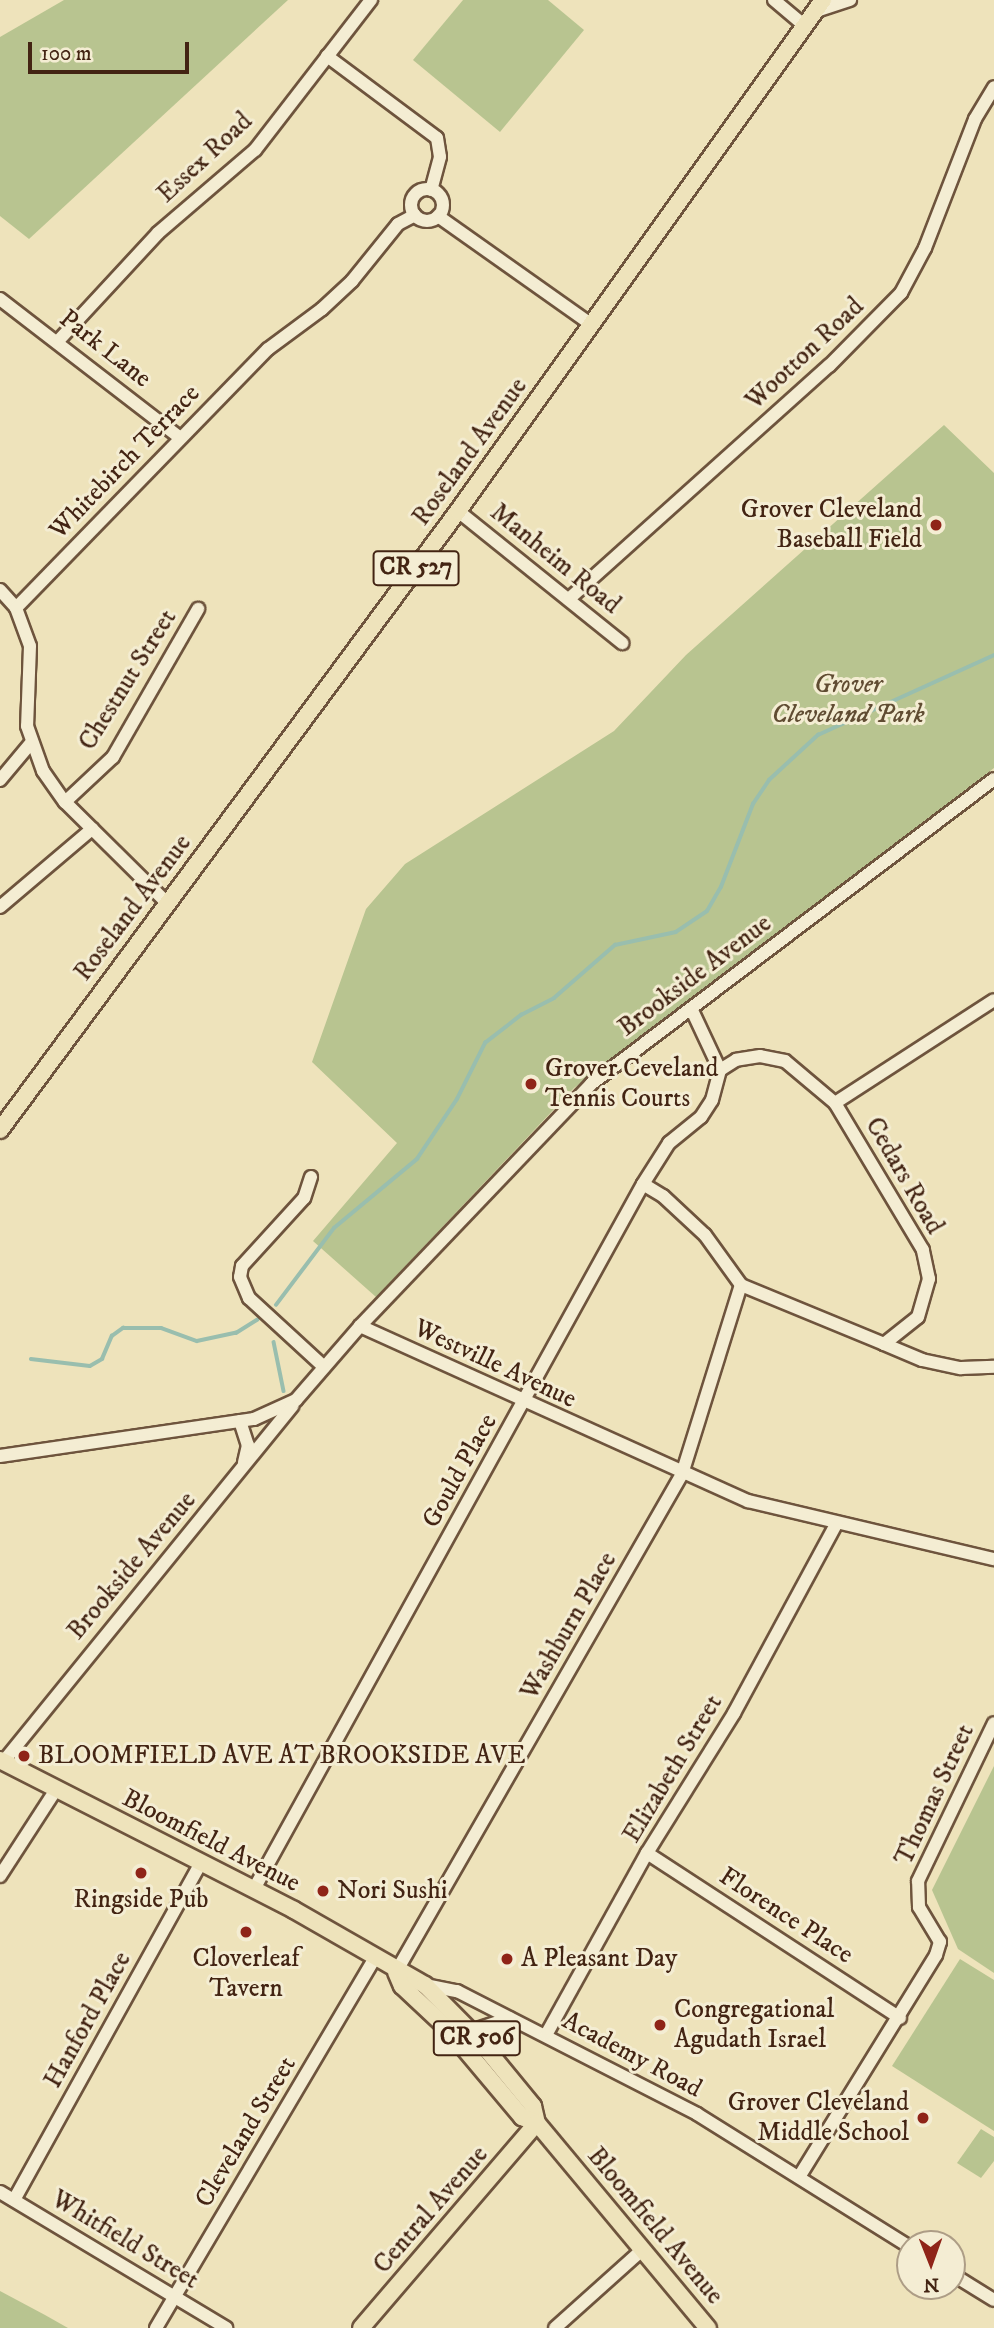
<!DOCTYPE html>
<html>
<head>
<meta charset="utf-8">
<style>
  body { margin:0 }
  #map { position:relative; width:994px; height:2328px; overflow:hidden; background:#eee3bb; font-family:"IM FELL DW Pica",serif }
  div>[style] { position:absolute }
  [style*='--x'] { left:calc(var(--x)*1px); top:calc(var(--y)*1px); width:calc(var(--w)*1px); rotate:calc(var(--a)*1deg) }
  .green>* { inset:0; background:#b8c490 }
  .stream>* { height:3.5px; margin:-1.75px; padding:0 1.75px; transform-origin:1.75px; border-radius:1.75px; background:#99beae }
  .roads { filter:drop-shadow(2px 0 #6e543d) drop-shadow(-2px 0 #6e543d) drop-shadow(0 2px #6e543d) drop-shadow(0 -2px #6e543d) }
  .minor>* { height:12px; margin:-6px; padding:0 6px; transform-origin:6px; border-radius:6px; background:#f4edd3 }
  .minor>.ring { margin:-6px; padding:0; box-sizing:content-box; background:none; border:12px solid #f4edd3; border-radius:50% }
  .major>* { height:16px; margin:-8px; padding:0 8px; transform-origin:8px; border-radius:8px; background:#eee3bb }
  .dots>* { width:19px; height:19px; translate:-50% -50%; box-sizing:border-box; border:4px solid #f4edd3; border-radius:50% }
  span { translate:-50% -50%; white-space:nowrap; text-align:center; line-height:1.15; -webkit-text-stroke:6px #f4edd3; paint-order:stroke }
  .shield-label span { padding:2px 5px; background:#f4edd3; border:2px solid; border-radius:5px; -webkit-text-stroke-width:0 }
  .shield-label { font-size:24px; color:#432413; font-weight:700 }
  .street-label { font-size:26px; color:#432413 }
  .poi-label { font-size:26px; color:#432413 }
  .right { translate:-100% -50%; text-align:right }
  .left { translate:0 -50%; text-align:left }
  .park-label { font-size:26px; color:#604c32; font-style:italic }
  .north { position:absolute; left:896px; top:2230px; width:70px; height:70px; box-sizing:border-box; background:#f4edd3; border:2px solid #ad9d86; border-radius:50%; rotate:179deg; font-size:19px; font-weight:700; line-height:28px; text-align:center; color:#432413 }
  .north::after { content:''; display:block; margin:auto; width:24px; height:32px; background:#8f2418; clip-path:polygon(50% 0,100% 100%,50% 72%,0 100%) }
  .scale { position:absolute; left:28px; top:42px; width:161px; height:32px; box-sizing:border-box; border:4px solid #432413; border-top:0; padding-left:9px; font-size:21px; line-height:24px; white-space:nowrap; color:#432413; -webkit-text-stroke:5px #f4edd3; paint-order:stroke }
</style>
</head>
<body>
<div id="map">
  <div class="green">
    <i style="clip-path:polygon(64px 0,288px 0,29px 239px,0 216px,0 37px)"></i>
    <i style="clip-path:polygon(463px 0,548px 0,584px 30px,500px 132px,413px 60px)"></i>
    <i style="clip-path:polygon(944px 425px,994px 473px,994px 768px,574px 1088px,376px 1297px,313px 1241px,397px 1143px,312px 1062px,366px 909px,405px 864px,614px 731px,686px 655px)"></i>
    <i style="clip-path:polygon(994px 1766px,994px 1973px,958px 1949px,932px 1890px)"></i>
    <i style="clip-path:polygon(960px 1959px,994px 1980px,994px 2131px,892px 2066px)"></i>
    <i style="clip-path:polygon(981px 2129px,994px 2137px,994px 2161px,981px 2178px,957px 2163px)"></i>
    <i style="clip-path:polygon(0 2291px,45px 2315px,68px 2328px,0 2328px)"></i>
  </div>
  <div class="stream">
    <i style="--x:276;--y:1305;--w:96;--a:-53"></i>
    <i style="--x:334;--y:1228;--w:108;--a:-39.7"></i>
    <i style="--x:417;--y:1159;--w:72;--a:-56.3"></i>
    <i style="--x:457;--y:1099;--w:63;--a:-63.4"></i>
    <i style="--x:485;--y:1043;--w:46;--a:-37.9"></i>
    <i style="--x:521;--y:1015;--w:37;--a:-27"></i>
    <i style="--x:554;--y:998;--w:81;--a:-41"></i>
    <i style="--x:615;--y:945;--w:62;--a:-12"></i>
    <i style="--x:676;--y:932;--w:37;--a:-34"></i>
    <i style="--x:707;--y:911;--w:28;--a:-60"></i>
    <i style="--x:721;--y:887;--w:89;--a:-68.9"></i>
    <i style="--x:753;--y:804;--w:29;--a:-56"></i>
    <i style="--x:769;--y:780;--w:67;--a:-42.6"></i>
    <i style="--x:818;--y:735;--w:193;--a:-24.4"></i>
    <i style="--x:274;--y:1342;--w:50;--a:78.5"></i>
    <i style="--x:31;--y:1359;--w:59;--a:6.8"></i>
    <i style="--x:90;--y:1366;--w:14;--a:-30"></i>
    <i style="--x:102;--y:1359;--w:25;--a:-67"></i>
    <i style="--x:112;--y:1336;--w:14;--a:-36"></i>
    <i style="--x:123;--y:1328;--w:38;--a:0"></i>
    <i style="--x:161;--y:1328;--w:38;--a:20"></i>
    <i style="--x:197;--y:1341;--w:40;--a:-12"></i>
    <i style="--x:236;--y:1333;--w:25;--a:-32"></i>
  </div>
  <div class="roads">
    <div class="minor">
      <i style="--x:774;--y:0;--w:39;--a:40"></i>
      <i style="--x:816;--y:11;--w:36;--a:-18"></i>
      <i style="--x:327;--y:56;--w:137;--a:36.7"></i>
      <i style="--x:437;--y:138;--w:19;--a:81"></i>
      <i style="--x:440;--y:157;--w:34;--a:105"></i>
      <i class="ring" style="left:411px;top:189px;width:20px;height:20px"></i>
      <i style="--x:438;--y:216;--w:189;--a:35.3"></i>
      <i style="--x:0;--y:299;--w:226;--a:37.6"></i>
      <i style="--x:59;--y:340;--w:146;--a:-47.2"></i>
      <i style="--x:158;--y:233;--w:128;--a:-40.6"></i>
      <i style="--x:255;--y:150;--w:190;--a:-52.3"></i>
      <i style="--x:458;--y:511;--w:211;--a:38.8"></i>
      <i style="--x:0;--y:590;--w:24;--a:48"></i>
      <i style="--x:16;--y:608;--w:40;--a:69.8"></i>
      <i style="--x:30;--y:646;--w:80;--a:92.1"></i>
      <i style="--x:27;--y:726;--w:48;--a:70.4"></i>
      <i style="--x:43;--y:771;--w:38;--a:55"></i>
      <i style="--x:65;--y:802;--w:144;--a:44.7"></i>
      <i style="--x:570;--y:598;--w:348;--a:-41.9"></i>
      <i style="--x:829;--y:366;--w:103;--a:-45.4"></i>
      <i style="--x:901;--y:293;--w:51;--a:-61.9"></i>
      <i style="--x:925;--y:248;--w:138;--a:-68.8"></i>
      <i style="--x:975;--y:119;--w:37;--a:-59"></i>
      <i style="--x:16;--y:608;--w:361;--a:-45.8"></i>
      <i style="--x:268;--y:349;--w:67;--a:-36.5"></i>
      <i style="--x:322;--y:309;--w:41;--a:-43"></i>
      <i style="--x:352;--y:281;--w:73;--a:-51.1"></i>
      <i style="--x:398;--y:224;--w:19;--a:-28"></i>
      <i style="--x:0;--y:780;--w:48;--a:-50"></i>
      <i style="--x:65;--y:802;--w:66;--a:-43.2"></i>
      <i style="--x:113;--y:757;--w:171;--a:-60.1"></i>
      <i style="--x:0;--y:907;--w:121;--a:-40.3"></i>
      <i style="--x:835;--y:1103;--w:189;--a:-32.9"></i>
      <i style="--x:311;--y:1177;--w:22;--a:108"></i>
      <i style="--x:304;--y:1198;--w:92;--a:132.4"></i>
      <i style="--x:242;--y:1266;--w:11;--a:100"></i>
      <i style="--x:240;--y:1277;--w:23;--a:67"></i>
      <i style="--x:249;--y:1298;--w:102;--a:42.6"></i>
      <i style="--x:643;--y:1184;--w:23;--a:31"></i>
      <i style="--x:663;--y:1196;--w:57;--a:42.9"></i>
      <i style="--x:705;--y:1235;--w:62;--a:54.2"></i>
      <i style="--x:741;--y:1285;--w:155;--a:22.4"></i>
      <i style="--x:884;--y:1344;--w:43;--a:-38.5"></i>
      <i style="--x:918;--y:1317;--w:40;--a:-74"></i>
      <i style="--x:929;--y:1279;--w:30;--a:-102"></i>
      <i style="--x:923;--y:1250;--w:171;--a:-120.9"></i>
      <i style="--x:835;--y:1103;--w:65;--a:-140"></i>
      <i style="--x:785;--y:1061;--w:25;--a:-169"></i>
      <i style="--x:760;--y:1056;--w:24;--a:171"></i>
      <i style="--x:736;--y:1060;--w:19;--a:148"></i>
      <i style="--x:360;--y:1326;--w:426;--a:24.3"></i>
      <i style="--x:748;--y:1501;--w:253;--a:13.3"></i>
      <i style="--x:884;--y:1344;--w:41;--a:22.8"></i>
      <i style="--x:922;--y:1360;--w:40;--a:12"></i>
      <i style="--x:961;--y:1368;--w:33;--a:-2"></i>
      <i style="--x:240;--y:1421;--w:25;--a:72"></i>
      <i style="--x:248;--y:1445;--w:18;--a:103"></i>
      <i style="--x:0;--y:1456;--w:257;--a:-8.3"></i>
      <i style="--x:254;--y:1419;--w:46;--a:-24.3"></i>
      <i style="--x:296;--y:1400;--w:98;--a:-49.1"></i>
      <i style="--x:360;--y:1326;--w:335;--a:-46.3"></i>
      <i style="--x:591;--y:1084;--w:505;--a:-37.12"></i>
      <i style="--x:3;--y:1762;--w:459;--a:-50.9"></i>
      <i style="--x:647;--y:1853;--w:302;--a:33.1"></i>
      <i style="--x:0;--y:1876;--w:101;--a:-57.1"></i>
      <i style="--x:254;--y:1889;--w:805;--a:-61.11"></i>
      <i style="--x:643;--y:1184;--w:49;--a:-57.6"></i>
      <i style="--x:669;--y:1143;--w:41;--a:-39.1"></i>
      <i style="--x:701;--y:1117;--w:20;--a:-57"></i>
      <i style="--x:712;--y:1100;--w:31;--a:-75"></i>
      <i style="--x:720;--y:1070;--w:68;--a:-115.1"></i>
      <i style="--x:396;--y:1972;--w:574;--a:-60.13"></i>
      <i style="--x:682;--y:1474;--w:198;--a:-72.7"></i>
      <i style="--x:425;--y:1985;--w:33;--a:11"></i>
      <i style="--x:457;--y:1991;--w:270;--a:27.1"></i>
      <i style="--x:697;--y:2114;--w:251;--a:32"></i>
      <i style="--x:465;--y:2033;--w:47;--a:-18.4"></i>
      <i style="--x:546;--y:2035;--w:208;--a:-61"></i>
      <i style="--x:647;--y:1853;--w:165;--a:-58.1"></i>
      <i style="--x:734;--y:1713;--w:215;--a:-61.6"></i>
      <i style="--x:799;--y:2177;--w:261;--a:-58.3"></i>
      <i style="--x:936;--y:1955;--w:14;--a:-73"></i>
      <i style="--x:940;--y:1942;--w:41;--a:-121"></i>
      <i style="--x:919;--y:1907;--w:26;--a:-92"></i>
      <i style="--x:918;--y:1881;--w:175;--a:-64.3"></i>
      <i style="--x:0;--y:2192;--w:264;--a:31"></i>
      <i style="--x:14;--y:2200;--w:386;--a:-61"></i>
      <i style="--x:952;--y:2274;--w:49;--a:31.8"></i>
      <i style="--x:156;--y:2328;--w:430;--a:-59.4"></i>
      <i style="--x:555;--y:2328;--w:118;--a:-41.9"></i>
    </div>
    <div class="major">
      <i style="--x:0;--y:1130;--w:770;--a:-53.5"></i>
      <i style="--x:458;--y:511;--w:628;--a:-54.46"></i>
      <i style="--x:0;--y:1760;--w:330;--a:27"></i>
      <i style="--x:294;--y:1910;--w:151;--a:29.8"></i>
      <i style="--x:425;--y:1985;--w:76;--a:45.5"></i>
      <i style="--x:478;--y:2039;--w:87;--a:50.6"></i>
      <i style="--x:533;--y:2106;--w:17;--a:77"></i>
      <i style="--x:537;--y:2123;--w:267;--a:50.2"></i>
      <i style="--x:396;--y:1972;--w:15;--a:67"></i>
      <i style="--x:402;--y:1986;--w:64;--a:43.1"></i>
      <i style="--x:449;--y:2030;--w:114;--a:50"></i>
      <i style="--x:522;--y:2117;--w:16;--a:22"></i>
      <i style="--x:361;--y:2328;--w:270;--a:-49.4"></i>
    </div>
  </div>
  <div class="dots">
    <i style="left:936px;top:525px;background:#8f2418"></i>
    <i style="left:531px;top:1084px;background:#8f2418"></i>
    <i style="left:24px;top:1756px;background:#8f2418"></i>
    <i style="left:141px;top:1873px;background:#8f2418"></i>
    <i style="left:323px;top:1891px;background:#8f2418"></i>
    <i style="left:246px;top:1932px;background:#8f2418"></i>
    <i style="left:507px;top:1959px;background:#8f2418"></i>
    <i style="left:660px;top:2025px;background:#8f2418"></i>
    <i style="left:923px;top:2118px;background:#8f2418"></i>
  </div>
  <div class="shield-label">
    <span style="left:416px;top:568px">CR 527</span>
    <span style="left:477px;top:2038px">CR 506</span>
  </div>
  <div class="street-label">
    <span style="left:205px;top:158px;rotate:-43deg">Essex Road</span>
    <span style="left:105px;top:349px;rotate:38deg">Park Lane</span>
    <span style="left:805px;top:354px;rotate:-43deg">Wootton Road</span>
    <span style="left:470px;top:452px;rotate:-54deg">Roseland Avenue</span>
    <span style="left:125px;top:462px;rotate:-46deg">Whitebirch Terrace</span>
    <span style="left:555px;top:559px;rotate:39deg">Manheim Road</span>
    <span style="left:128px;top:680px;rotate:-58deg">Chestnut Street</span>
    <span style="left:133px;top:908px;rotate:-53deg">Roseland Avenue</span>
    <span style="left:695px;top:976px;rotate:-37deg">Brookside Avenue</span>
    <span style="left:904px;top:1176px;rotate:60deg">Cedars Road</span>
    <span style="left:495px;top:1364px;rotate:25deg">Westville Avenue</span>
    <span style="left:460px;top:1471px;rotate:-61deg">Gould Place</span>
    <span style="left:132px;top:1566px;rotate:-50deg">Brookside Avenue</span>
    <span style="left:569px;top:1626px;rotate:-60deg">Washburn Place</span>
    <span style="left:673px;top:1769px;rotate:-59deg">Elizabeth Street</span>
    <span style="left:935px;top:1795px;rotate:-65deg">Thomas Street</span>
    <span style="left:211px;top:1841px;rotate:27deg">Bloomfield Avenue</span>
    <span style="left:786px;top:1916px;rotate:33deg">Florence Place</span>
    <span style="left:88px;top:2020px;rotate:-61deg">Hanford Place</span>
    <span style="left:632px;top:2055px;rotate:28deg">Academy Road</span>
    <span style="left:246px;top:2132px;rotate:-59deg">Cleveland Street</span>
    <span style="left:431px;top:2210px;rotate:-49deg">Central Avenue</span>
    <span style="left:655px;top:2226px;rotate:50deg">Bloomfield Avenue</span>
    <span style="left:125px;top:2240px;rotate:31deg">Whitfield Street</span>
  </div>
  <div class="poi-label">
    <span class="right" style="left:922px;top:525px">Grover Cleveland<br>Baseball Field</span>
    <span class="left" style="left:545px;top:1084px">Grover Ceveland<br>Tennis Courts</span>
    <span class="left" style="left:38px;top:1756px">BLOOMFIELD AVE AT BROOKSIDE AVE</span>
    <span class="left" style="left:337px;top:1891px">Nori Sushi</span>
    <span style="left:141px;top:1900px">Ringside Pub</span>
    <span style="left:246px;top:1974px">Cloverleaf<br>Tavern</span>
    <span class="left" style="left:521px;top:1959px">A Pleasant Day</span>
    <span class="left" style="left:674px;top:2025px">Congregational<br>Agudath Israel</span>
    <span class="right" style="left:909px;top:2118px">Grover Cleveland<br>Middle School</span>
  </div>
  <div class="park-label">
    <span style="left:848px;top:700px">Grover<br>Cleveland Park</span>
  </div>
  <div class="north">N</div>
  <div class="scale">100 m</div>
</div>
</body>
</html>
